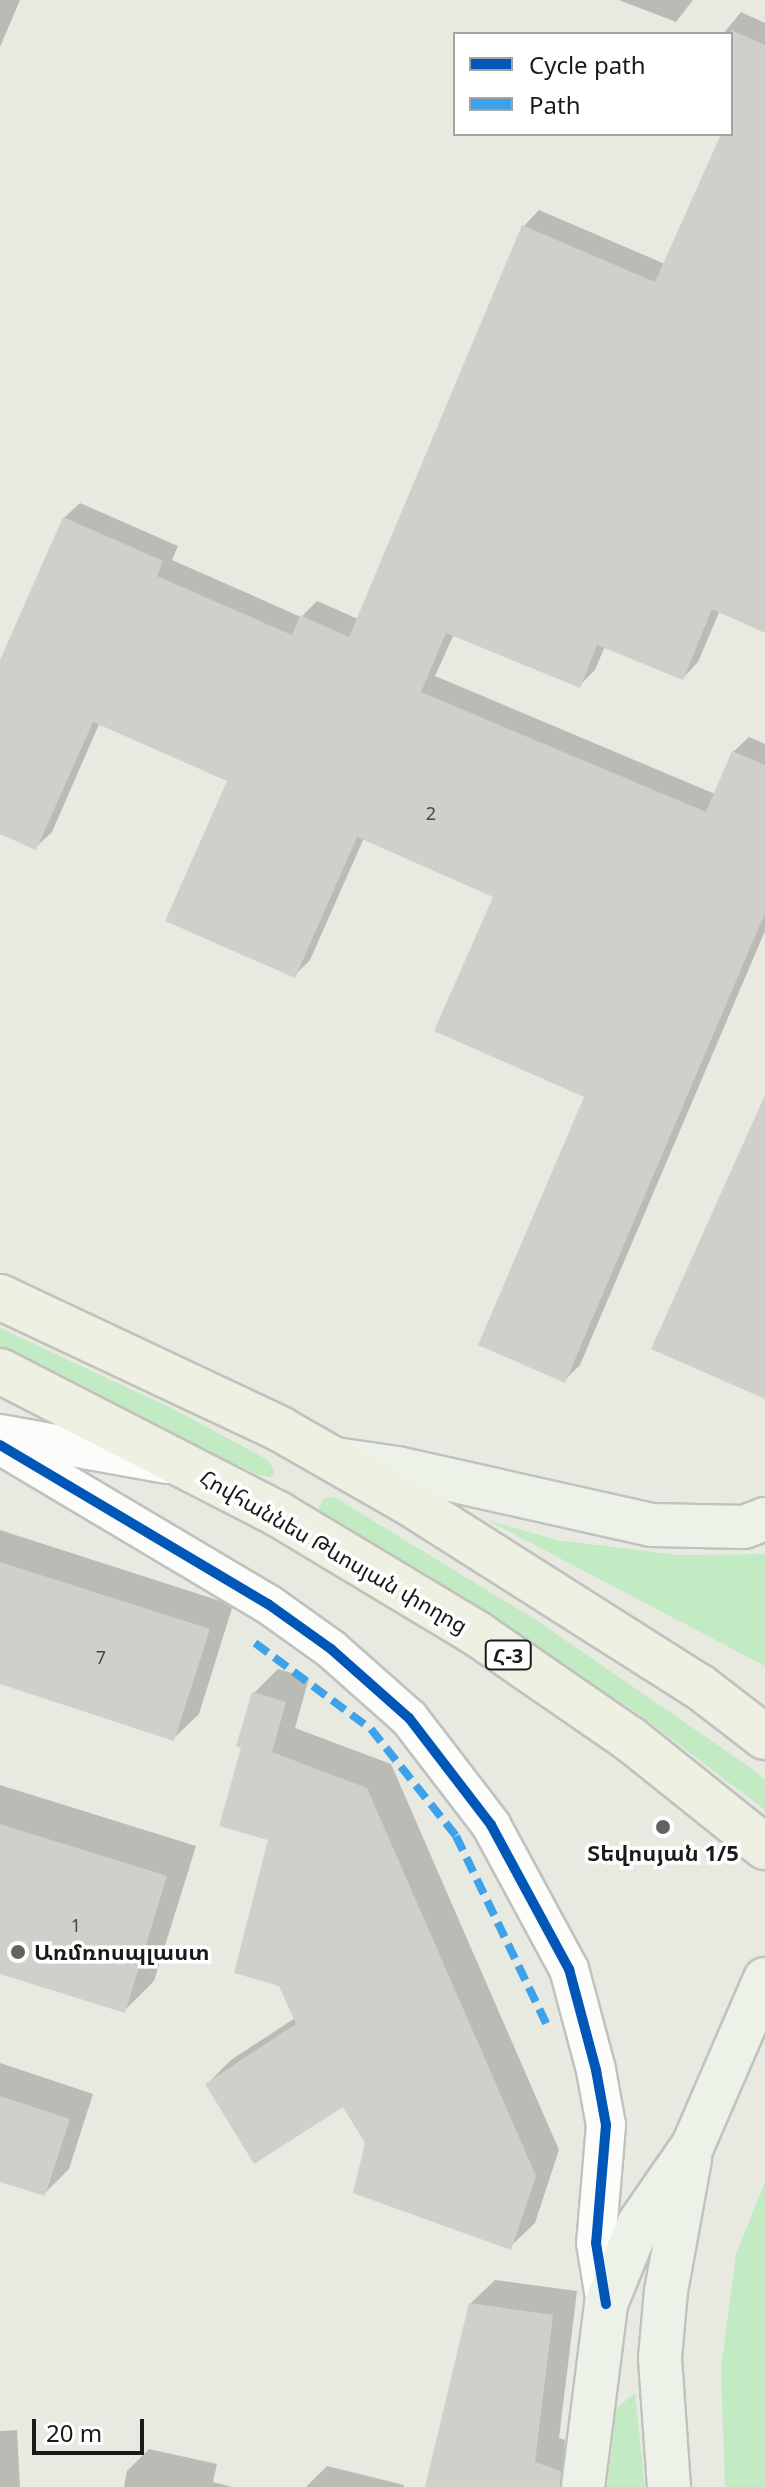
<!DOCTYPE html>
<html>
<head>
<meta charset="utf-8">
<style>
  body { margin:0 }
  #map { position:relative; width:765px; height:2487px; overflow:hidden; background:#e8eae2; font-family:"Noto Sans","Noto Sans Armenian",sans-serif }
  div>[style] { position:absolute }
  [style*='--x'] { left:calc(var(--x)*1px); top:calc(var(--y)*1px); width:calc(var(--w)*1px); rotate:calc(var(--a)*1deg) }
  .grass>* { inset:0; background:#c2eac3 }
  .shadow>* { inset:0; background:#0003 }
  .building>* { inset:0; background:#cfd0ca }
  .roads { filter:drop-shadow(2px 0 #c1c2be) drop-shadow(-2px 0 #c1c2be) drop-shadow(0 2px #c1c2be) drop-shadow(0 -2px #c1c2be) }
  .tertiary>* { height:38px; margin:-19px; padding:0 19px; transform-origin:19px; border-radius:19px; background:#fcfcfb }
  .secondary>* { height:42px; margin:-21px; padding:0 21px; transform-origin:21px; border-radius:21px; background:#ecf2e8 }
  .primary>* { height:44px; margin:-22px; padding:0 22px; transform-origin:22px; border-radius:22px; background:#eef0e2 }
  .quiet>* { height:8px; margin-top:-4px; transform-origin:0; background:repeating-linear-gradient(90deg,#3da2ea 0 16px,transparent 0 24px) }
  .cycleway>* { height:10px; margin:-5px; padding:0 5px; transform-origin:5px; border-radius:5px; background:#0057b8 }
  .dots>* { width:22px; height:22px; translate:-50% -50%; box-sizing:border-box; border:4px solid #fff; border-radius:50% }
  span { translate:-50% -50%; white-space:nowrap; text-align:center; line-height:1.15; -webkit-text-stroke:7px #fff; paint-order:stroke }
  .number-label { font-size:18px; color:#494a48 }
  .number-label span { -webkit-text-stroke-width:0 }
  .shield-label span { padding:2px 6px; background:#fff; border:2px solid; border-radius:6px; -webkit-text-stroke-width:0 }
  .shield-label { font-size:20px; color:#1a1a1a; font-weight:700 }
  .street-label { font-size:22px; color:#1a1a1a }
  .poi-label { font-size:22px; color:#1a1a1a; font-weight:700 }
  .left { translate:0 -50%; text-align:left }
  .legend { position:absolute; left:453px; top:32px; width:280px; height:104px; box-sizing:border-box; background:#fff; border:2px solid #a3a3a3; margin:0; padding:10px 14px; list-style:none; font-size:24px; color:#1a1a1a }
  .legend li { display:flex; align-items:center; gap:16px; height:40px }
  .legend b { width:40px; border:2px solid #a3a3a3 }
  .scale { position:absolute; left:32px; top:2419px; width:112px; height:36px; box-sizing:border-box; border:4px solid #1a1a1a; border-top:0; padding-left:10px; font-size:24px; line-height:28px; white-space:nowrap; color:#1a1a1a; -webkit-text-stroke:6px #fff; paint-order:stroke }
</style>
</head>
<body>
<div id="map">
  <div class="grass">
    <i style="clip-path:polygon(0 1328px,175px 1410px,268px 1460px,275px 1472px,271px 1477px,258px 1475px,0 1350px)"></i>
    <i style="clip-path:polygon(334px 1497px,536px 1620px,751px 1768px,765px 1780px,765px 1810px,640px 1715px,470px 1603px,322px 1515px,319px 1507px,324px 1498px)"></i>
    <i style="clip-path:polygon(487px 1520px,557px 1540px,677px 1555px,765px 1554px,765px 1666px)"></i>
    <i style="clip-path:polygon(765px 2182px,765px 2487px,725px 2487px,721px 2369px,736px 2254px)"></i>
    <i style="clip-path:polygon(635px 2393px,645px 2487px,607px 2487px,616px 2409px)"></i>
  </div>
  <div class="shadow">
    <i style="clip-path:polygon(0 0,20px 0,0 47px)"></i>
    <i style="clip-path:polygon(619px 0,693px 0,676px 22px)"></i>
    <i style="clip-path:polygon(741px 12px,765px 23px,765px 631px,720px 610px,698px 662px,683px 678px,605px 646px,595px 670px,580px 685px,454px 634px,435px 676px,715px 794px,733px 752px,749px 737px,765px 744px,765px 931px,580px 1365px,565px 1380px,586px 1096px,495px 896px,364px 838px,310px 960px,294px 976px,230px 780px,100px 722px,52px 832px,36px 847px,0 832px,0 665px,64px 518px,80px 503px,178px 546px,172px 560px,301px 617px,317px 601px,358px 619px,524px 226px,539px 210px,665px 264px,724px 134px,731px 134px,731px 34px,723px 34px)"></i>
    <i style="clip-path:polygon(0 1530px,233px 1605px,199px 1714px,174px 1738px,0 1682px)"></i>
    <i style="clip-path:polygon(278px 1669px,309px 1678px,295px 1728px,391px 1764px,559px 2150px,535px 2223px,510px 2247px,343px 2104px,207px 2084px,231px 2060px,295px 2018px,270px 1839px,244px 1746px,254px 1693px)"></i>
    <i style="clip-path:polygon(0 1785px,196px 1846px,154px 1981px,124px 2011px,0 1972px)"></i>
    <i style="clip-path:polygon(0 2063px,93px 2094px,69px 2169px,44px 2194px,0 2180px)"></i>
    <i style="clip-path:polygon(495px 2280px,577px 2291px,559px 2438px,565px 2440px,562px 2484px,427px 2487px,470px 2304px)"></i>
    <i style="clip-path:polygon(17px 2430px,20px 2487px,0 2487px,0 2431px)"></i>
    <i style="clip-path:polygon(149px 2449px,217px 2464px,213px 2482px,232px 2487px,124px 2487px,127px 2471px)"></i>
    <i style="clip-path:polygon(327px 2466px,404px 2485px,404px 2487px,306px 2487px)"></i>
  </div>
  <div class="building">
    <i style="clip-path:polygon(731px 30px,765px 45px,765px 633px,712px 609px,683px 680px,597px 645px,580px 688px,446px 633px,421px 692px,706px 812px,732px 751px,765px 765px,765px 913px,565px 1383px,478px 1345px,584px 1097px,434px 1031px,493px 897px,357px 837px,295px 978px,165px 921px,227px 781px,93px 722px,36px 850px,0 834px,0 660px,63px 517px,163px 561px,157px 576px,292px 635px,300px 615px,349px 637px,522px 225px,655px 282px,721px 134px,731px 134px)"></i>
    <i style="clip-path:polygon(765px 1095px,765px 1399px,651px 1349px)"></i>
    <i style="clip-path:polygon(0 1562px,210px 1629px,174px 1741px,0 1684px)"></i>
    <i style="clip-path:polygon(252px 1692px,286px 1702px,272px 1752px,367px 1788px,536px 2176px,511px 2250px,353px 2193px,365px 2143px,343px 2107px,254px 2164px,205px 2084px,296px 2024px,279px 1986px,234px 1973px,268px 1840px,219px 1826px,241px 1748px,236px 1746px)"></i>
    <i style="clip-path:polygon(0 1824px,167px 1876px,125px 2013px,0 1974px)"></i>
    <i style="clip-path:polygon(0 2096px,70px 2119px,45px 2196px,0 2182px)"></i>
    <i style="clip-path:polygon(469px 2303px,553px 2315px,535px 2462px,561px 2471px,560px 2487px,425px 2487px)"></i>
  </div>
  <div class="roads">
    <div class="tertiary">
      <i style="--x:0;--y:1434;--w:170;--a:10.2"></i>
      <i style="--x:0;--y:1445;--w:312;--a:30.7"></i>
      <i style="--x:268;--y:1604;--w:77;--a:35.5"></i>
      <i style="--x:331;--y:1649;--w:104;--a:41.5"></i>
      <i style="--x:409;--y:1718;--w:135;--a:52.5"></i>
      <i style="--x:491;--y:1825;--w:164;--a:61.6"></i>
      <i style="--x:569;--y:1969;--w:105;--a:75"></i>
      <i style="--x:596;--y:2070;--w:56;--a:79.7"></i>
      <i style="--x:606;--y:2125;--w:118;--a:94.8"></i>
      <i style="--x:596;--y:2243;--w:62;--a:80.7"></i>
    </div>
    <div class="secondary">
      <i style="--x:335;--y:1459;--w:63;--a:8.3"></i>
      <i style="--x:397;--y:1468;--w:261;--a:12.6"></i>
      <i style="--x:652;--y:1525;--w:92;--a:1.2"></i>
      <i style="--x:744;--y:1527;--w:22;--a:-21"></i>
      <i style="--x:583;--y:2487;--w:184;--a:-82.8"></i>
      <i style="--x:606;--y:2304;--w:87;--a:-67.8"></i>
      <i style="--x:639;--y:2223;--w:95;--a:-55.3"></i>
      <i style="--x:693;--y:2145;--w:181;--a:-66.6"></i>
      <i style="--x:669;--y:2487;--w:129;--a:-94"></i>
      <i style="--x:660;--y:2358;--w:67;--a:-84.9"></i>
      <i style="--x:666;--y:2291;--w:134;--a:-79.7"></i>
    </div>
    <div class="primary">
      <i style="--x:0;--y:1297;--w:310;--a:25.2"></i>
      <i style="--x:280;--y:1429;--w:147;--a:29.7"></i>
      <i style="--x:408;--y:1502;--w:346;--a:32.4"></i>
      <i style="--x:700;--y:1687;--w:82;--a:37.6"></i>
      <i style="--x:0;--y:1371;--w:313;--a:27.2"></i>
      <i style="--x:278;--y:1514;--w:235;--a:31"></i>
      <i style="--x:479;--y:1635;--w:183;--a:34.6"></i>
      <i style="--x:630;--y:1739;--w:173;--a:38.7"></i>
    </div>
  </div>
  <div class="quiet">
    <i style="--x:255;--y:1643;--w:144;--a:36.6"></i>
    <i style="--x:371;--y:1729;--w:137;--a:51.5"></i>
    <i style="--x:456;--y:1836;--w:208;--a:64.3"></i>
  </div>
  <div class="cycleway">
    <i style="--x:0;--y:1445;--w:312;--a:30.7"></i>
    <i style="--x:268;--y:1604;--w:77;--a:35.5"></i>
    <i style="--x:331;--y:1649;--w:104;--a:41.5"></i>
    <i style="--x:409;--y:1718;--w:135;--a:52.5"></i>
    <i style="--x:491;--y:1825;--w:164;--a:61.6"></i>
    <i style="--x:569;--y:1969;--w:105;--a:75"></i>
    <i style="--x:596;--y:2070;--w:56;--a:79.7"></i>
    <i style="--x:606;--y:2125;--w:118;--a:94.8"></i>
    <i style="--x:596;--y:2243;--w:62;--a:80.7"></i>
  </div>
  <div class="dots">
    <i style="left:663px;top:1827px;background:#626360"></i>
    <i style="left:18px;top:1952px;background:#626360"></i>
  </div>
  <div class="number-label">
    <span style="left:431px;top:813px">2</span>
    <span style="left:101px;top:1657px">7</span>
    <span style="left:76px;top:1925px">1</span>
  </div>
  <div class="shield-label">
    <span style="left:508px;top:1655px">Հ-3</span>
  </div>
  <div class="street-label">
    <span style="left:334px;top:1551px;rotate:30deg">Հովհաննես Թևոսյան փողոց</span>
  </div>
  <div class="poi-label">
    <span style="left:663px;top:1853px">Տեվոսյան 1/5</span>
    <span class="left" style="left:34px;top:1952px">Առմռոսպլաստ</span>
  </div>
  <ul class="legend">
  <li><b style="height:10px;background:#0057b8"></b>Cycle path</li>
  <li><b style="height:10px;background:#3da2ea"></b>Path</li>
  </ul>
  <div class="scale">20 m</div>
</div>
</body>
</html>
